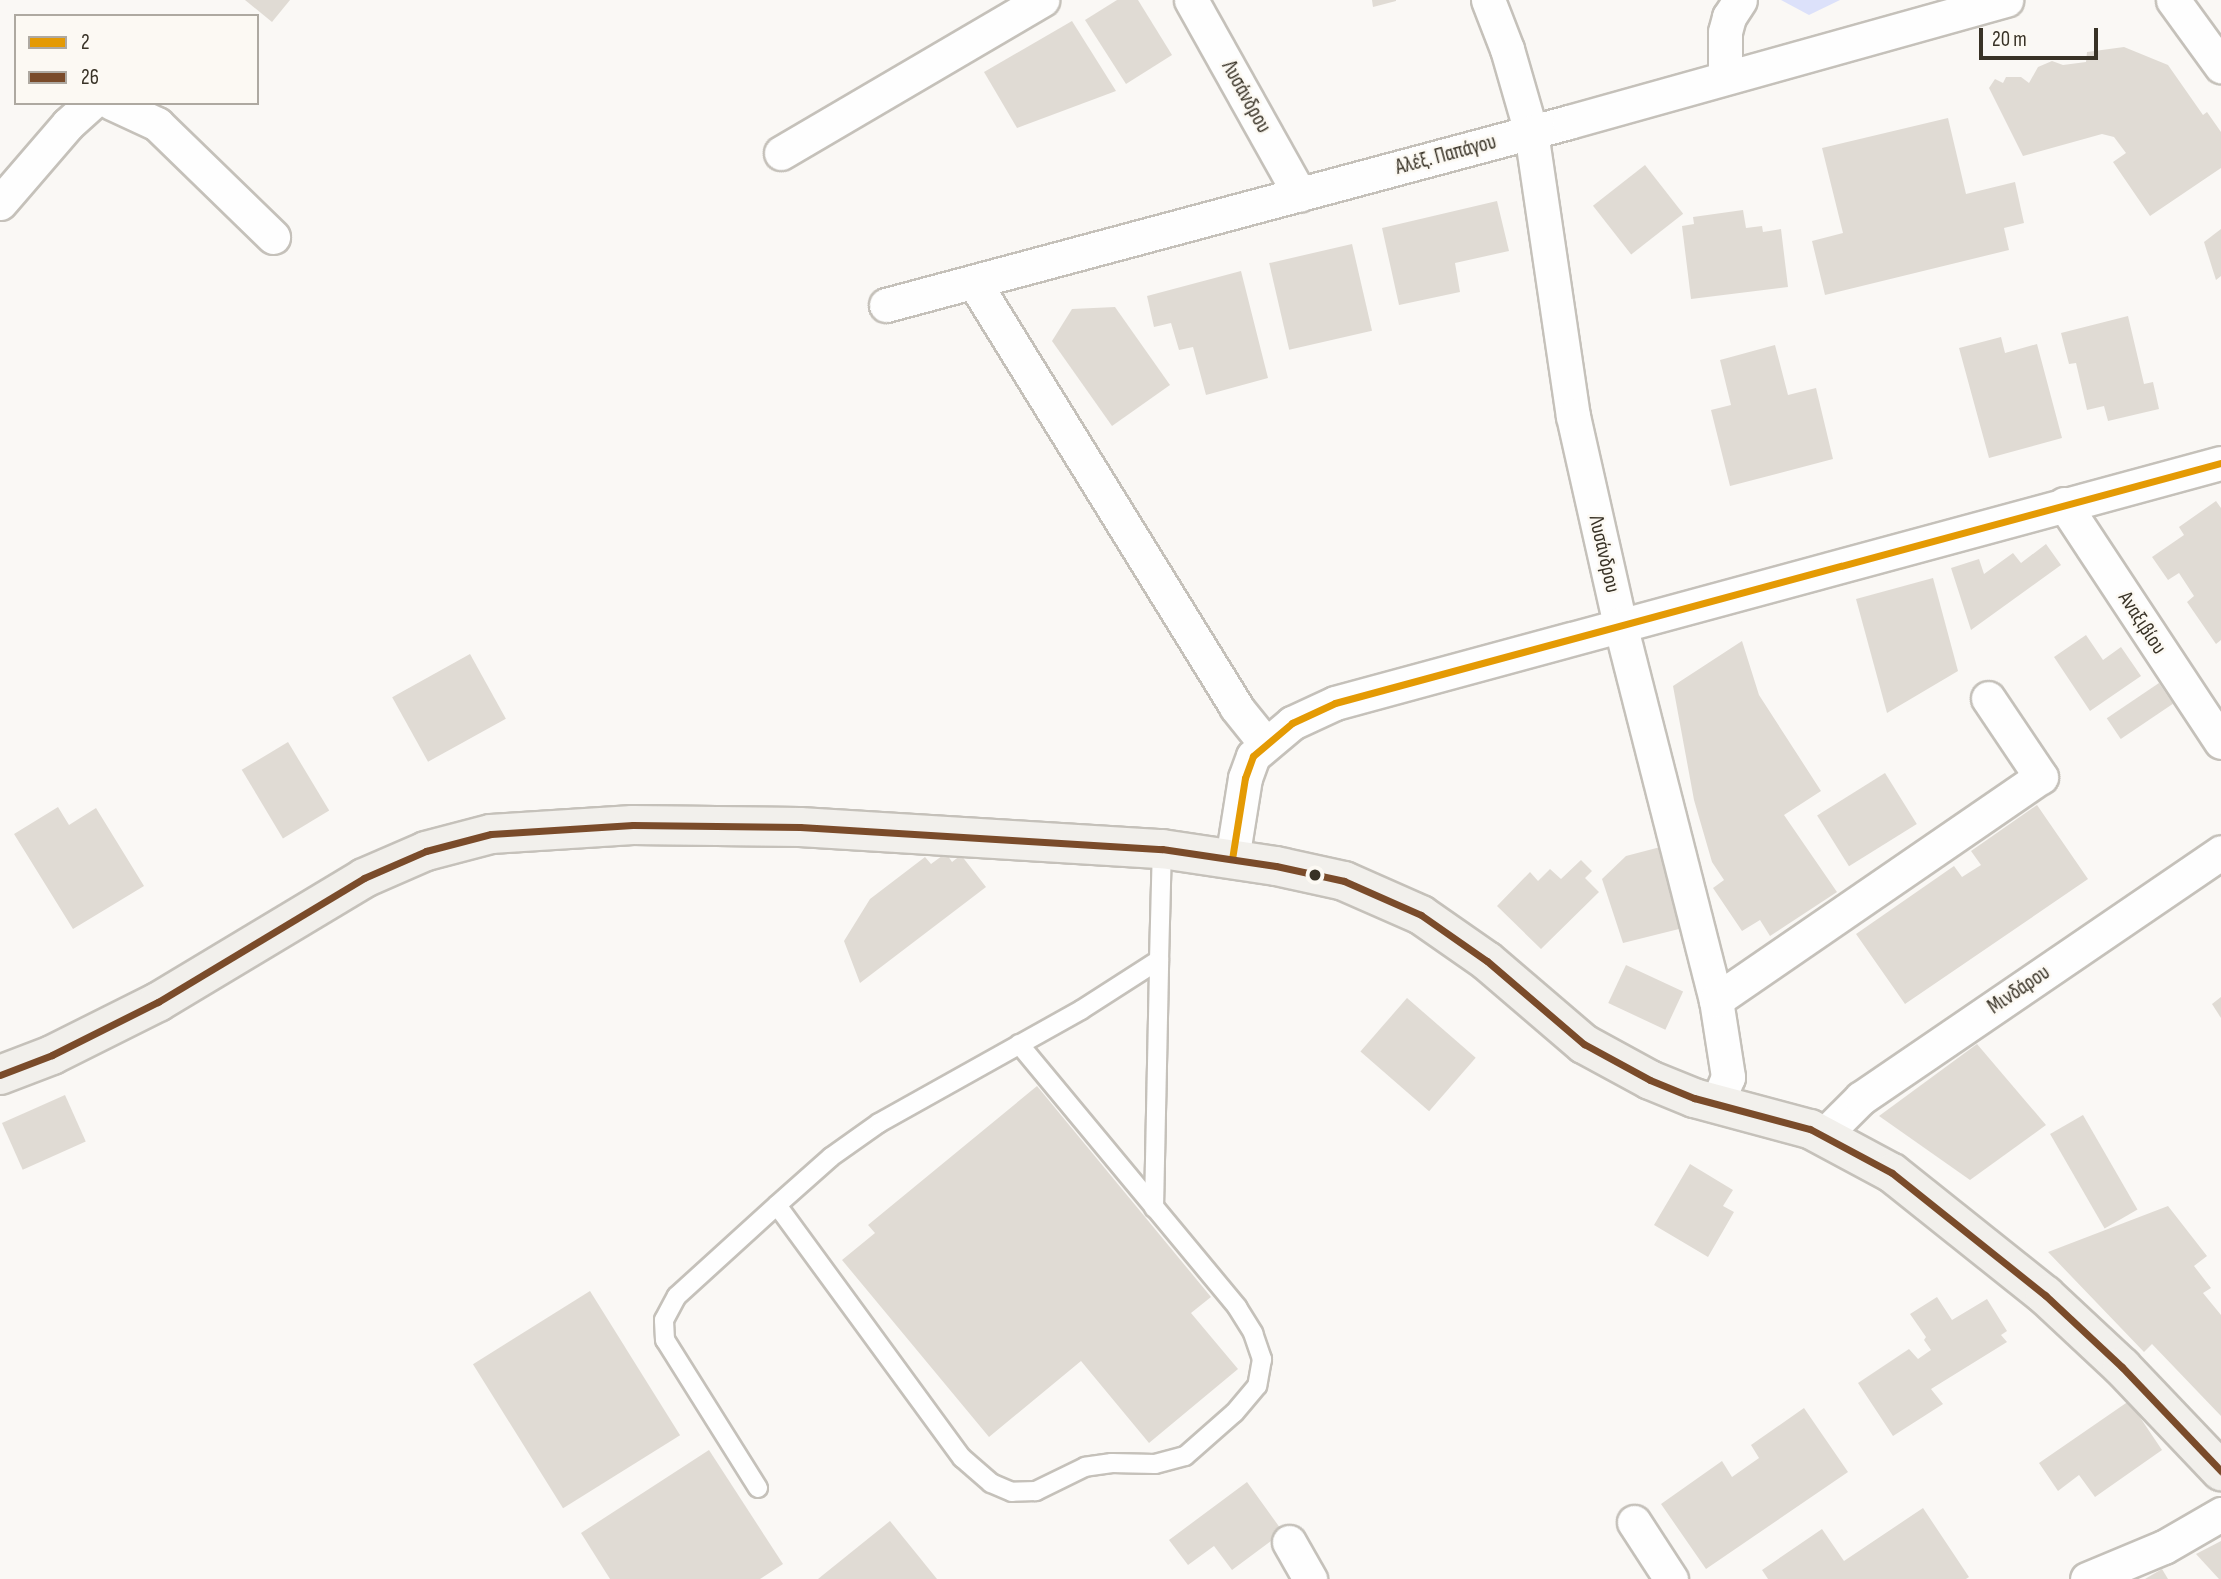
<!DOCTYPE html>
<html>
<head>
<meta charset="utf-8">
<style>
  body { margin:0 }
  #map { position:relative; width:2221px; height:1579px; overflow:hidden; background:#faf8f5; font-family:"Sofia Sans Condensed",sans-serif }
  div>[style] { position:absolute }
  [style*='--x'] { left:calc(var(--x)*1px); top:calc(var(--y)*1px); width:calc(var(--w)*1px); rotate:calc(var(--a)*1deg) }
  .green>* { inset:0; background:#dce1fa }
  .building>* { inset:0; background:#e0dbd4; transform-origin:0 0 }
  .roads { filter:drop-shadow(2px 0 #c5c1ba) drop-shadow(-2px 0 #c5c1ba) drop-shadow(0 2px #c5c1ba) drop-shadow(0 -2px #c5c1ba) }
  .lane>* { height:18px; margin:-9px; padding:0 9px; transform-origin:9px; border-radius:9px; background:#fefefe }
  .street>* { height:33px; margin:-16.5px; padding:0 16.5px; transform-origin:16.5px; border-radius:16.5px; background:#fefefe }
  .secondary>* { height:38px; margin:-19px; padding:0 19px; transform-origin:19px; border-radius:19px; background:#f2f0ec }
  .bus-1>* { height:7px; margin:-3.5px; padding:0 3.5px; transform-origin:3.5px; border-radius:3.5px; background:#e49a04 }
  .bus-2>* { height:7px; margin:-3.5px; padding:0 3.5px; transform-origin:3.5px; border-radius:3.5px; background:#7a4b2a }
  .dots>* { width:19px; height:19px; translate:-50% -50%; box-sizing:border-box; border:4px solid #fcf9f3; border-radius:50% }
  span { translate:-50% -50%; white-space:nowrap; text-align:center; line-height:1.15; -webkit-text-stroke:5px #fcf9f3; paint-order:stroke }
  .street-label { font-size:21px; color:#383226 }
  .legend { position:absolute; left:14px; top:14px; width:245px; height:91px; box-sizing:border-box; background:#fcf9f3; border:2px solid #aea9a1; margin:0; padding:9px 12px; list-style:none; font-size:21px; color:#383226 }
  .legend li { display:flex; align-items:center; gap:14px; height:35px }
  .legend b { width:35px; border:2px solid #aea9a1 }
  .scale { position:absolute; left:1979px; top:28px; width:119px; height:32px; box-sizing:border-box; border:4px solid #383226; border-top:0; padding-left:9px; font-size:21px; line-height:24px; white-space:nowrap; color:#383226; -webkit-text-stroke:5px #fcf9f3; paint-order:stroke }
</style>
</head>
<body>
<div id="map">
  <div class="green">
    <i style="clip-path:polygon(1781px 0,1840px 0,1809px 15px)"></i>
  </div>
  <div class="building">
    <i style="clip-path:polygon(245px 0,290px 0,272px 22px)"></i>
    <i style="clip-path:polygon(1117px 0,1138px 0,1172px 55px,1126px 84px,1085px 20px)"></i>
    <i style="clip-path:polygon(1372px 0,1396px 0,1396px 1px,1373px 7px)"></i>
    <i style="clip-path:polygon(1072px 21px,1116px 91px,1017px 128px,984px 72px)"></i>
    <i style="clip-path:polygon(2124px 47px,2168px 65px,2203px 115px,2207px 112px,2221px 132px,2221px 168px,2150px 216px,2113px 162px,2126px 153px,2114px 137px,2102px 134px,2023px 156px,1989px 88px,1995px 79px,2003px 83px,2006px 77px,2021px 77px,2029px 83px,2038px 67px,2052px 61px,2063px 65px,2086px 62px,2087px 52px)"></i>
    <i style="clip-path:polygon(1948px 118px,1966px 194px,2015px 182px,2024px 223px,2004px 228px,2009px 250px,1825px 295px,1812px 241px,1843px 233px,1822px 148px)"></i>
    <i style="left:1645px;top:165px;width:62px;height:66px;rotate:52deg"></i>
    <i style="clip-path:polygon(1497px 201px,1509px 251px,1455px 263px,1460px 292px,1399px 305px,1382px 228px)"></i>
    <i style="clip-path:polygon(1743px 210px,1746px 228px,1762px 226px,1763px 232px,1781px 229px,1788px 287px,1691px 299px,1682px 226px,1694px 224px,1693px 217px)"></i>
    <i style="clip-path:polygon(2221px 229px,2221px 276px,2216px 280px,2204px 242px)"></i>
    <i style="left:1352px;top:244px;width:89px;height:85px;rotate:77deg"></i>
    <i style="clip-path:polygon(1241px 271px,1268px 378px,1206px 395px,1193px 347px,1179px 350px,1171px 323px,1154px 327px,1147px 296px)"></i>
    <i style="clip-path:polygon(1115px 307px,1170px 385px,1112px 426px,1052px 341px,1072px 309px)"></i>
    <i style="clip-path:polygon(2128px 316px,2144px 384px,2153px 382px,2159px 409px,2108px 421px,2104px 406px,2087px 410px,2076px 363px,2069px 364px,2061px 333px)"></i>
    <i style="clip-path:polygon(2001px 337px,2005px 353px,2037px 344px,2062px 438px,1989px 458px,1959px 348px)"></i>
    <i style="clip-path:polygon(1775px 345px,1788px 395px,1816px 388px,1833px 459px,1730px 486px,1711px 410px,1731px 405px,1720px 360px)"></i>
    <i style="clip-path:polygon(2216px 501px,2221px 508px,2221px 640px,2216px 644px,2187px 602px,2194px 596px,2179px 573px,2168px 580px,2152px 557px,2184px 535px,2179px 527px)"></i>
    <i style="clip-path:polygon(2046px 544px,2061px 565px,1971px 630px,1951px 568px,1979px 559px,1984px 574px,2013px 553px,2021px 563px)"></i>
    <i style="clip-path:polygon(1933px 578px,1958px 671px,1887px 713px,1856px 599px)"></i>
    <i style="clip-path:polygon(2086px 635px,2103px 660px,2121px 647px,2141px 676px,2090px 711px,2054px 657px)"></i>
    <i style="clip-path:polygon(1742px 641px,1759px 695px,1821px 791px,1784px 815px,1837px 892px,1770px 936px,1760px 920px,1742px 931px,1713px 888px,1724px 880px,1712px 862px,1694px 800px,1673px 686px)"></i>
    <i style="left:470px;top:654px;width:74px;height:89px;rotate:61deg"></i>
    <i style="left:2159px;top:683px;width:25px;height:63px;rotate:56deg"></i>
    <i style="left:288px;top:742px;width:80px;height:54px;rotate:59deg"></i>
    <i style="left:1885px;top:773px;width:60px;height:80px;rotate:58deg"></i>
    <i style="clip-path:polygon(2037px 805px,2088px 879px,1905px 1004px,1856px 934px,1954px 866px,1962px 877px,1981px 865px,1971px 851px)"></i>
    <i style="clip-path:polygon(58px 807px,69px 825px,96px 808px,144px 886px,73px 929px,14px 834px)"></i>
    <i style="clip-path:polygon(1668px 845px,1687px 927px,1623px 943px,1602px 879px,1626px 856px)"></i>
    <i style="clip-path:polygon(946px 853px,952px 862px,961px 855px,986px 887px,860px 983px,844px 941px,870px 899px,925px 857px,931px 864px)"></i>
    <i style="clip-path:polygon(1581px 860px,1592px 871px,1585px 878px,1599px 892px,1541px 949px,1497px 906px,1530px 872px,1538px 881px,1550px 869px,1561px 879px)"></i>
    <i style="left:1626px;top:965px;width:63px;height:42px;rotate:25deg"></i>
    <i style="clip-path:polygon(2221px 997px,2221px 1018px,2212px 1004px)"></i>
    <i style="left:1407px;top:998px;width:91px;height:71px;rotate:41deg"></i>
    <i style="clip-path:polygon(1977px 1044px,2046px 1125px,1970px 1180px,1879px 1116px)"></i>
    <i style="clip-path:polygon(1037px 1086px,1211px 1297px,1191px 1313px,1238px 1369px,1149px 1443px,1081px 1361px,989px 1437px,842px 1260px,875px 1233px,868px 1225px)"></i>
    <i style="left:65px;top:1095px;width:51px;height:69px;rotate:66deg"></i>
    <i style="left:2083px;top:1115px;width:109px;height:38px;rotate:60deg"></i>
    <i style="clip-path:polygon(1690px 1164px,1733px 1190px,1723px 1206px,1734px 1212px,1708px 1257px,1654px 1225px)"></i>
    <i style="clip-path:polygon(2168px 1206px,2207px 1256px,2194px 1266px,2211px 1288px,2203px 1293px,2221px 1315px,2221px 1416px,2152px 1344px,2144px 1352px,2048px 1252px)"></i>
    <i style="left:590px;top:1291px;width:170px;height:138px;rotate:58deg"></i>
    <i style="clip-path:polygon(1937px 1297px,1952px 1320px,1987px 1299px,2007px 1331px,2001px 1335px,2007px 1342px,1931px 1389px,1943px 1404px,1893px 1436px,1858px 1383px,1909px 1349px,1918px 1359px,1931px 1350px,1924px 1340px,1926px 1337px,1910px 1314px)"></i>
    <i style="clip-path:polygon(2129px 1401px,2162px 1450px,2095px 1497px,2079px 1475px,2058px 1491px,2039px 1463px)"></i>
    <i style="clip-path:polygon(1804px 1408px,1848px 1472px,1706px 1569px,1661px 1504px,1722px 1461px,1732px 1477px,1759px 1458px,1751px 1445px)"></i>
    <i style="clip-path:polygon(709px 1450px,783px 1564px,760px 1579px,610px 1579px,581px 1533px)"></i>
    <i style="clip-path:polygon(1247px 1482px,1283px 1532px,1232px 1570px,1214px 1546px,1188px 1565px,1169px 1540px)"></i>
    <i style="clip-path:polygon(1923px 1508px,1969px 1577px,1966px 1579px,1768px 1579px,1762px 1570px,1822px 1529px,1844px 1561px)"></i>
    <i style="clip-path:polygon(890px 1521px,937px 1579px,818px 1579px)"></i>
    <i style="clip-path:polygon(2221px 1541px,2221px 1579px,2219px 1579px,2196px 1554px)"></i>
    <i style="clip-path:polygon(2162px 1569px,2168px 1579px,2145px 1579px)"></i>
  </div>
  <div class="roads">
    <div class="lane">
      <i style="--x:1019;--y:1044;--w:342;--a:50.3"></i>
      <i style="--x:1237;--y:1307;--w:31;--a:58"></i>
      <i style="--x:1253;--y:1333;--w:28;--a:71"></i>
      <i style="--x:1262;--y:1359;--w:27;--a:100"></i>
      <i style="--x:1257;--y:1386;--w:35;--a:130"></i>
      <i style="--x:1234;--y:1413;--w:65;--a:138.7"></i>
      <i style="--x:1185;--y:1456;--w:31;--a:165"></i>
      <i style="--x:1155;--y:1464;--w:43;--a:-178.7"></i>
      <i style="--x:1112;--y:1463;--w:27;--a:172"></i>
      <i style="--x:1085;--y:1467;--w:55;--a:153.9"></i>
      <i style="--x:1036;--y:1491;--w:24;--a:178"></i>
      <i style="--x:1012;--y:1492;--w:23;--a:-157"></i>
      <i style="--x:991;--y:1483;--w:38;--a:-139"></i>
      <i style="--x:962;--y:1458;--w:313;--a:-126.2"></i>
      <i style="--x:777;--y:1205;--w:72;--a:-41.6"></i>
      <i style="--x:831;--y:1157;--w:59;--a:-35.3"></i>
      <i style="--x:879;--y:1123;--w:231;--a:-29.2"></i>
      <i style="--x:1081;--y:1010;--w:93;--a:-32.7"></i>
      <i style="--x:1159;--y:960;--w:111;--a:-88.5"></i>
      <i style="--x:1154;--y:1208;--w:248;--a:-88.8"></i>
      <i style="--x:758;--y:1488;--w:175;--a:-122.1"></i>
      <i style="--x:665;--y:1340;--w:20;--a:-93"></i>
      <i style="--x:664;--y:1320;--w:27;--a:-62"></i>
      <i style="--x:677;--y:1296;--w:135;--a:-42.3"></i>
    </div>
    <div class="street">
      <i style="--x:1191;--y:0;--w:223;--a:60.8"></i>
      <i style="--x:1488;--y:0;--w:53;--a:68.8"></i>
      <i style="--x:1507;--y:49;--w:86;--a:73.9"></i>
      <i style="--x:1531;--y:132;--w:287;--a:81.6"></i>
      <i style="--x:1573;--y:416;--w:213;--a:77.3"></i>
      <i style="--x:1620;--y:624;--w:388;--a:75.7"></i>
      <i style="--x:1716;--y:1000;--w:78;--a:81.1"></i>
      <i style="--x:1728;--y:1077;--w:30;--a:113"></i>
      <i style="--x:2173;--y:0;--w:82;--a:54"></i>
      <i style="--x:1725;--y:77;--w:45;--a:-90"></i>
      <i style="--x:1725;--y:32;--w:16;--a:-75"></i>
      <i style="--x:1729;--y:17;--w:20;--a:-57"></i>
      <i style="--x:112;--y:103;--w:50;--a:25"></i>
      <i style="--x:157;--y:124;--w:162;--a:44.2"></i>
      <i style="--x:781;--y:153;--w:303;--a:-30.4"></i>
      <i style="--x:0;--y:203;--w:104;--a:-49.3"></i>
      <i style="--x:68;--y:124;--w:31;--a:-42"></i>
      <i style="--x:974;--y:282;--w:499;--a:58.3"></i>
      <i style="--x:1236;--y:707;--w:46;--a:51.1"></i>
      <i style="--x:886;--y:305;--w:707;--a:-15"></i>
      <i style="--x:1569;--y:122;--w:454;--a:-15.6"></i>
      <i style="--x:2064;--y:504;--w:285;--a:56.6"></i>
      <i style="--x:1232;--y:859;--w:82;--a:-80.9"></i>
      <i style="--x:1245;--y:778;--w:23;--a:-70"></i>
      <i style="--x:1253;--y:756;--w:51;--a:-40.2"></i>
      <i style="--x:1292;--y:723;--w:47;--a:-24.9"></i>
      <i style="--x:1335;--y:703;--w:918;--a:-15.16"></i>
      <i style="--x:1716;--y:1000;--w:394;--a:-34.5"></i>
      <i style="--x:2041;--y:777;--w:95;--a:-123.9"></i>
      <i style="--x:1824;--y:1135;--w:52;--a:-45"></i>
      <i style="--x:1861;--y:1098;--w:436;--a:-34.3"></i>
      <i style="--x:1634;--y:1522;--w:68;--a:57"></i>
      <i style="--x:1289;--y:1542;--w:43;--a:60.4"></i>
      <i style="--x:2087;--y:1579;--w:83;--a:-22.6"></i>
      <i style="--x:2164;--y:1547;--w:66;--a:-30.1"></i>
    </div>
    <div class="secondary">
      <i style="--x:0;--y:1075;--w:56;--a:-21"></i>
      <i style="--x:52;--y:1055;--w:119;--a:-26.6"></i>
      <i style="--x:158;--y:1002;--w:240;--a:-31"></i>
      <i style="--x:364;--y:878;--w:68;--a:-23.5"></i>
      <i style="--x:426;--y:851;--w:67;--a:-14.7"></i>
      <i style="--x:491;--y:834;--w:142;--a:-3.6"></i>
      <i style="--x:633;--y:825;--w:167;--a:0.7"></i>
      <i style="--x:800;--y:827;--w:363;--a:3.5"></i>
      <i style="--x:1162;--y:849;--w:115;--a:8.5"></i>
      <i style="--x:1276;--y:866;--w:70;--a:12.4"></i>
      <i style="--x:1344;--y:881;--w:84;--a:23.8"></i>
      <i style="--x:1421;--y:915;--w:80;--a:34.9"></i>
      <i style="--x:1487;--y:961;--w:128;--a:40.6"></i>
      <i style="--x:1584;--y:1044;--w:75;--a:28.6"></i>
      <i style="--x:1650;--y:1080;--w:48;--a:22.2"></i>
      <i style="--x:1694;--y:1098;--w:120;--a:15"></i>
      <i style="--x:1810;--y:1129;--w:93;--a:28.2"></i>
      <i style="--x:1892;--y:1173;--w:196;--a:38.6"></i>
      <i style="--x:2045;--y:1295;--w:105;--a:43.1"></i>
      <i style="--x:2122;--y:1367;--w:144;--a:46.4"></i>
    </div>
  </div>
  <div class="bus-1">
    <i style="--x:1232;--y:859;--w:82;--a:-80.9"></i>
    <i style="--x:1245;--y:778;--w:23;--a:-70"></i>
    <i style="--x:1253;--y:756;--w:51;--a:-40.2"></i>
    <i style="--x:1292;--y:723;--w:47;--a:-24.9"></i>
    <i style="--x:1335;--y:703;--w:918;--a:-15.16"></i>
  </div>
  <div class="bus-2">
    <i style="--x:0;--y:1075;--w:56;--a:-21"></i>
    <i style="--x:52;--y:1055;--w:119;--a:-26.6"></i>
    <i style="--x:158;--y:1002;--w:240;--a:-31"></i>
    <i style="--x:364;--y:878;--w:68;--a:-23.5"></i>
    <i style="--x:426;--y:851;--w:67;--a:-14.7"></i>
    <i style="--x:491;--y:834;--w:142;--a:-3.6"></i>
    <i style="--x:633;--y:825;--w:167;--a:0.7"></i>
    <i style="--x:800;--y:827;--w:363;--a:3.5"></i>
    <i style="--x:1162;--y:849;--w:115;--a:8.5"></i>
    <i style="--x:1276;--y:866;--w:70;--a:12.4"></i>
    <i style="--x:1344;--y:881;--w:84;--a:23.8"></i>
    <i style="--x:1421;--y:915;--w:80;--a:34.9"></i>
    <i style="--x:1487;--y:961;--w:128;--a:40.6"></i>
    <i style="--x:1584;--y:1044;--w:75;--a:28.6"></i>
    <i style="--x:1650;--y:1080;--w:48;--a:22.2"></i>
    <i style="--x:1694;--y:1098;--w:120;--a:15"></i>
    <i style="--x:1810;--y:1129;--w:93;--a:28.2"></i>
    <i style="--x:1892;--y:1173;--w:196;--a:38.6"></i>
    <i style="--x:2045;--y:1295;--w:105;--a:43.1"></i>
    <i style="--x:2122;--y:1367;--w:144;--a:46.4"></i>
  </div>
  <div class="dots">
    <i style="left:1315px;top:875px;background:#383226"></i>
  </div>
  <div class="street-label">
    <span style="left:1246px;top:97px;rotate:61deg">Λυσάνδρου</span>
    <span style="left:1446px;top:155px;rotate:-15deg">Αλέξ. Παπάγου</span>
    <span style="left:1604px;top:554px;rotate:77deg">Λυσάνδρου</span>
    <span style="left:2142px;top:623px;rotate:57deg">Αναξιβίου</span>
    <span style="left:2019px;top:990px;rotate:-34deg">Μινδάρου</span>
  </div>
  <ul class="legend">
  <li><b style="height:9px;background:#e49a04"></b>2</li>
  <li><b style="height:9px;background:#7a4b2a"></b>26</li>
  </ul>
  <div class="scale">20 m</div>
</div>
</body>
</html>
